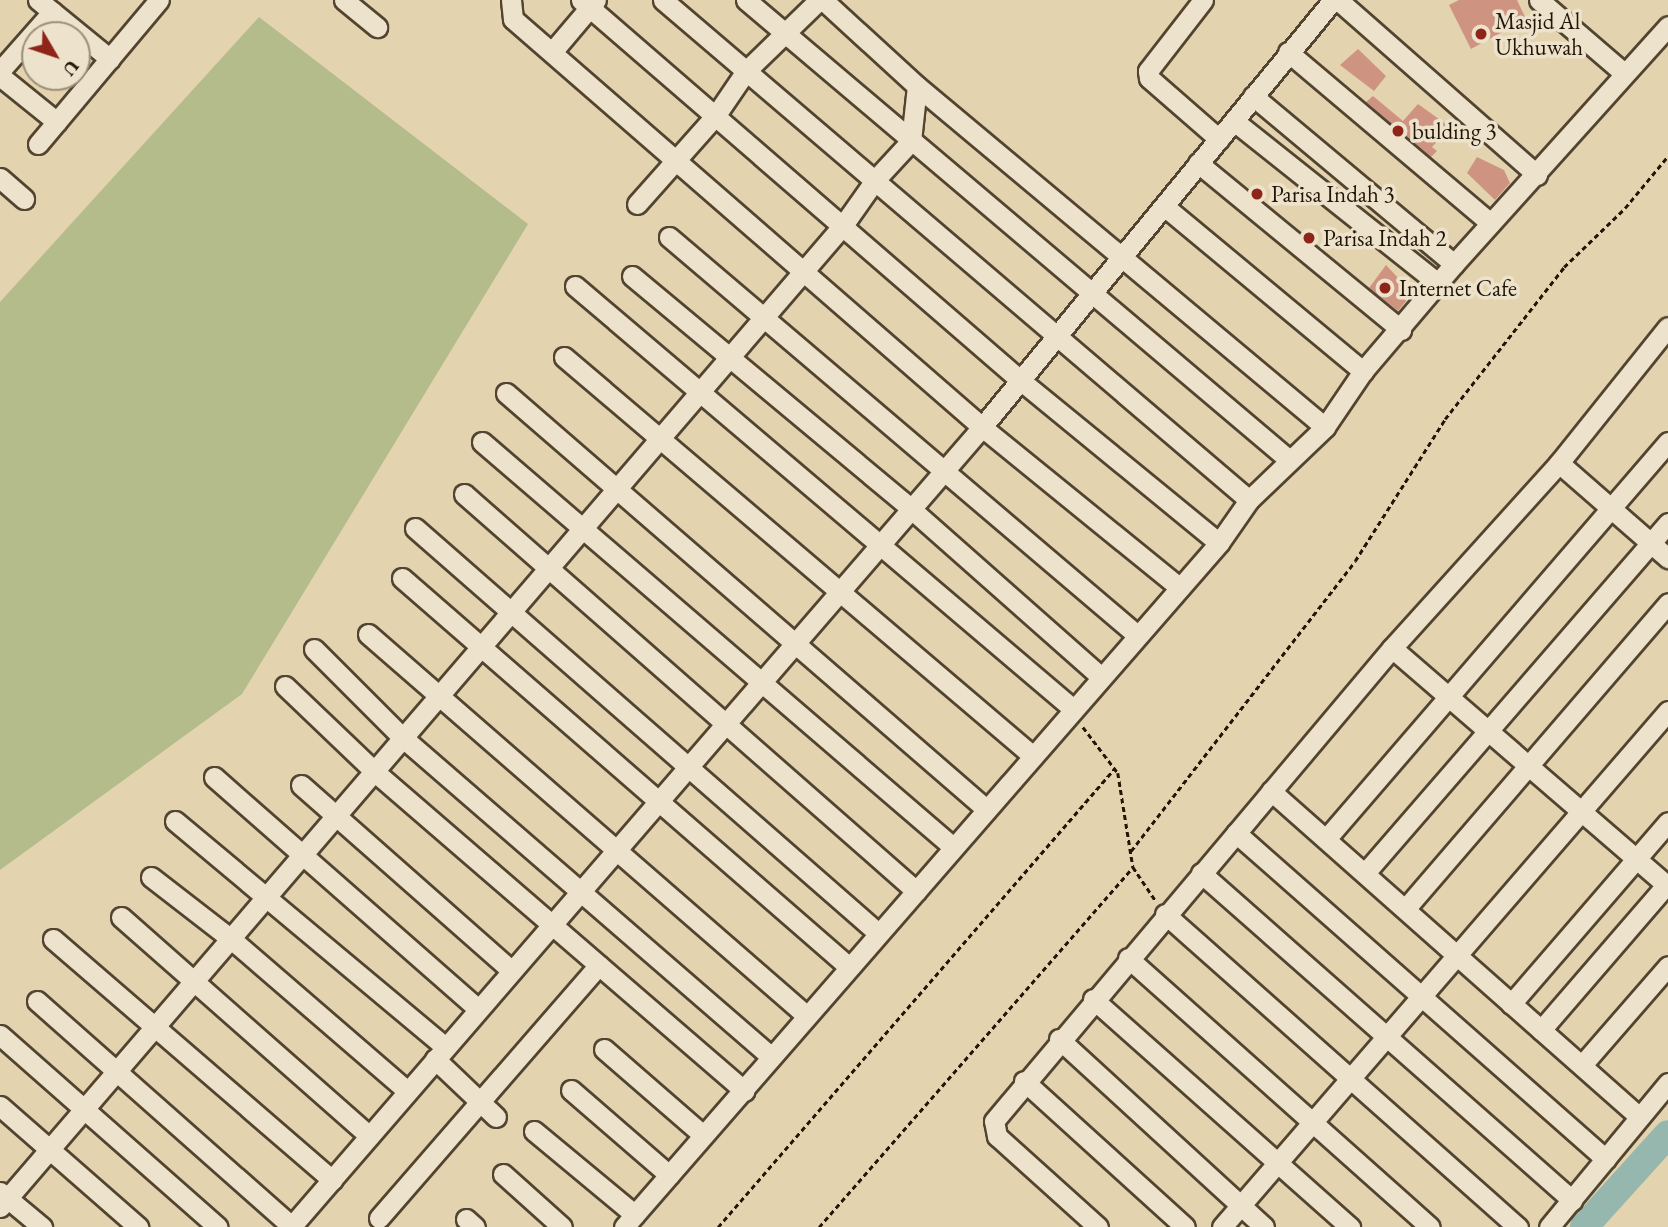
<!DOCTYPE html>
<html>
<head>
<meta charset="utf-8">
<style>
  body { margin:0 }
  #map { position:relative; width:1668px; height:1227px; overflow:hidden; background:#e3d3af; font-family:"EB Garamond",serif }
  div>[style] { position:absolute }
  [style*='--x'] { left:calc(var(--x)*1px); top:calc(var(--y)*1px); width:calc(var(--w)*1px); rotate:calc(var(--a)*1deg) }
  .green>* { inset:0; background:#b4bc8b }
  .river>* { height:28px; margin:-14px; padding:0 14px; transform-origin:14px; border-radius:14px; background:#95b7ad }
  .building>* { inset:0; background:#cf9481 }
  .path>* { height:2.5px; margin-top:-1.25px; transform-origin:0; background:repeating-linear-gradient(90deg,#221506 0 5px,transparent 0 8.5px) }
  .roads { filter:drop-shadow(2px 0 #524430) drop-shadow(-2px 0 #524430) drop-shadow(0 2px #524430) drop-shadow(0 -2px #524430) }
  .minor>* { height:19px; margin:-9.5px; padding:0 9.5px; transform-origin:9.5px; border-radius:9.5px; background:#ede2cb }
  .dots>* { width:19px; height:19px; translate:-50% -50%; box-sizing:border-box; border:4px solid #ede2cb; border-radius:50% }
  span { translate:-50% -50%; white-space:nowrap; text-align:center; line-height:1.15; -webkit-text-stroke:7px #ede2cb; paint-order:stroke }
  .poi-label { font-size:23px; color:#221506 }
  .left { translate:0 -50%; text-align:left }
  .north { position:absolute; left:21px; top:21px; width:70px; height:70px; box-sizing:border-box; background:#ede2cb; border:2px solid #9c907c; border-radius:50%; rotate:129deg; font-size:19px; font-weight:700; line-height:28px; text-align:center; color:#221506 }
  .north::after { content:''; display:block; margin:auto; width:24px; height:32px; background:#8f2418; clip-path:polygon(50% 0,100% 100%,50% 72%,0 100%) }
</style>
</head>
<body>
<div id="map">
  <div class="green">
    <i style="clip-path:polygon(259px 17px,528px 224px,242px 694px,0 870px,0 302px)"></i>
  </div>
  <div class="river">
    <i style="--x:1584;--y:1227;--w:125;--a:-47.9"></i>
  </div>
  <div class="building">
    <i style="clip-path:polygon(1459px 0,1517px 0,1526px 19px,1471px 49px,1449px 5px)"></i>
    <i style="clip-path:polygon(1358px 49px,1386px 76px,1374px 91px,1340px 65px)"></i>
    <i style="clip-path:polygon(1373px 96px,1403px 121px,1418px 104px,1446px 124px,1445px 133px,1432px 147px,1437px 151px,1431px 157px,1366px 102px)"></i>
    <i style="clip-path:polygon(1477px 157px,1504px 170px,1510px 183px,1495px 200px,1467px 173px)"></i>
    <i style="clip-path:polygon(1386px 265px,1400px 280px,1406px 301px,1398px 311px,1369px 288px)"></i>
  </div>
  <div class="path">
    <i style="--x:1083;--y:727;--w:58;--a:52.7"></i>
    <i style="--x:1118;--y:773;--w:95;--a:80.9"></i>
    <i style="--x:1133;--y:867;--w:40;--a:56"></i>
    <i style="--x:1131;--y:851;--w:366;--a:-52.3"></i>
    <i style="--x:1355;--y:561;--w:168;--a:-57.6"></i>
    <i style="--x:1445;--y:419;--w:193;--a:-51.9"></i>
    <i style="--x:1564;--y:267;--w:85;--a:-44"></i>
    <i style="--x:1625;--y:208;--w:67;--a:-50.4"></i>
    <i style="--x:718;--y:1227;--w:607;--a:-49.14"></i>
    <i style="--x:819;--y:1227;--w:478;--a:-48.9"></i>
  </div>
  <div class="roads">
    <div class="minor">
      <i style="--x:38;--y:0;--w:93;--a:39.3"></i>
      <i style="--x:344;--y:0;--w:43;--a:39.3"></i>
      <i style="--x:511;--y:0;--w:19;--a:84"></i>
      <i style="--x:513;--y:19;--w:622;--a:41.02"></i>
      <i style="--x:982;--y:427;--w:254;--a:39.1"></i>
      <i style="--x:581;--y:0;--w:581;--a:40.88"></i>
      <i style="--x:1020;--y:380;--w:257;--a:39.3"></i>
      <i style="--x:663;--y:0;--w:770;--a:40.47"></i>
      <i style="--x:746;--y:0;--w:710;--a:40.26"></i>
      <i style="--x:823;--y:0;--w:127;--a:42.5"></i>
      <i style="--x:917;--y:86;--w:532;--a:39.89"></i>
      <i style="--x:1203;--y:0;--w:90;--a:127.8"></i>
      <i style="--x:1148;--y:71;--w:7;--a:82"></i>
      <i style="--x:1149;--y:78;--w:93;--a:41.1"></i>
      <i style="--x:1338;--y:0;--w:265;--a:41.3"></i>
      <i style="--x:1539;--y:0;--w:112;--a:40.7"></i>
      <i style="--x:552;--y:52;--w:68;--a:-49.8"></i>
      <i style="--x:1288;--y:52;--w:265;--a:40.2"></i>
      <i style="--x:0;--y:71;--w:79;--a:-48.6"></i>
      <i style="--x:0;--y:76;--w:73;--a:38.9"></i>
      <i style="--x:1253;--y:96;--w:262;--a:39.9"></i>
      <i style="--x:1234;--y:121;--w:263;--a:38.5"></i>
      <i style="--x:38;--y:144;--w:188;--a:-50"></i>
      <i style="--x:1198;--y:163;--w:263;--a:39.4"></i>
      <i style="--x:0;--y:178;--w:32;--a:41"></i>
      <i style="--x:637;--y:204;--w:119;--a:-48.4"></i>
      <i style="--x:716;--y:115;--w:53;--a:-55.7"></i>
      <i style="--x:746;--y:71;--w:102;--a:-44.2"></i>
      <i style="--x:1164;--y:206;--w:259;--a:39.7"></i>
      <i style="--x:669;--y:237;--w:614;--a:40.38"></i>
      <i style="--x:632;--y:276;--w:362;--a:39.8"></i>
      <i style="--x:910;--y:508;--w:255;--a:41.5"></i>
      <i style="--x:575;--y:286;--w:652;--a:40.33"></i>
      <i style="--x:564;--y:357;--w:616;--a:40.39"></i>
      <i style="--x:506;--y:393;--w:635;--a:40.91"></i>
      <i style="--x:482;--y:442;--w:621;--a:40.69"></i>
      <i style="--x:1559;--y:463;--w:145;--a:41.1"></i>
      <i style="--x:464;--y:494;--w:602;--a:41.29"></i>
      <i style="--x:415;--y:528;--w:615;--a:41.18"></i>
      <i style="--x:402;--y:578;--w:593;--a:41.03"></i>
      <i style="--x:368;--y:634;--w:582;--a:41.03"></i>
      <i style="--x:1392;--y:648;--w:364;--a:40.8"></i>
      <i style="--x:314;--y:649;--w:124;--a:45"></i>
      <i style="--x:402;--y:737;--w:488;--a:40.9"></i>
      <i style="--x:285;--y:686;--w:124;--a:43.7"></i>
      <i style="--x:375;--y:772;--w:488;--a:40.8"></i>
      <i style="--x:214;--y:777;--w:351;--a:41.3"></i>
      <i style="--x:301;--y:785;--w:281;--a:41.4"></i>
      <i style="--x:1271;--y:791;--w:492;--a:41.5"></i>
      <i style="--x:175;--y:821;--w:352;--a:39.9"></i>
      <i style="--x:1236;--y:833;--w:493;--a:41.4"></i>
      <i style="--x:1326;--y:839;--w:524;--a:-49.26"></i>
      <i style="--x:1201;--y:873;--w:495;--a:41.4"></i>
      <i style="--x:1365;--y:873;--w:463;--a:-49.1"></i>
      <i style="--x:151;--y:877;--w:100;--a:37.7"></i>
      <i style="--x:230;--y:938;--w:234;--a:40.8"></i>
      <i style="--x:1406;--y:908;--w:402;--a:-49.3"></i>
      <i style="--x:1165;--y:914;--w:472;--a:41.6"></i>
      <i style="--x:121;--y:917;--w:331;--a:41.4"></i>
      <i style="--x:53;--y:939;--w:369;--a:40.8"></i>
      <i style="--x:1128;--y:958;--w:404;--a:41.7"></i>
      <i style="--x:1093;--y:999;--w:344;--a:41.6"></i>
      <i style="--x:37;--y:1001;--w:341;--a:41.5"></i>
      <i style="--x:1511;--y:1004;--w:240;--a:-49.2"></i>
      <i style="--x:1541;--y:1030;--w:194;--a:-49.2"></i>
      <i style="--x:0;--y:1035;--w:290;--a:41.4"></i>
      <i style="--x:1059;--y:1039;--w:278;--a:42.5"></i>
      <i style="--x:604;--y:1049;--w:131;--a:41"></i>
      <i style="--x:435;--y:1059;--w:84;--a:43.6"></i>
      <i style="--x:1582;--y:1065;--w:131;--a:-49"></i>
      <i style="--x:1024;--y:1081;--w:217;--a:42.2"></i>
      <i style="--x:571;--y:1090;--w:130;--a:40.9"></i>
      <i style="--x:0;--y:1106;--w:184;--a:41.2"></i>
      <i style="--x:534;--y:1131;--w:131;--a:39.7"></i>
      <i style="--x:503;--y:1174;--w:79;--a:41.9"></i>
      <i style="--x:0;--y:1192;--w:55;--a:39.8"></i>
      <i style="--x:0;--y:1207;--w:1296;--a:-49.35"></i>
      <i style="--x:844;--y:224;--w:54;--a:-54.8"></i>
      <i style="--x:875;--y:180;--w:53;--a:-47.3"></i>
      <i style="--x:911;--y:141;--w:55;--a:-83.8"></i>
      <i style="--x:379;--y:1218;--w:335;--a:-49"></i>
      <i style="--x:466;--y:1219;--w:12;--a:42"></i>
      <i style="--x:291;--y:1227;--w:1057;--a:-49.18"></i>
      <i style="--x:982;--y:427;--w:553;--a:-50.58"></i>
      <i style="--x:624;--y:1227;--w:907;--a:-48.98"></i>
      <i style="--x:1219;--y:543;--w:52;--a:-55.1"></i>
      <i style="--x:1249;--y:500;--w:105;--a:-43.8"></i>
      <i style="--x:1325;--y:427;--w:68;--a:-55.8"></i>
      <i style="--x:1363;--y:371;--w:140;--a:-49.6"></i>
      <i style="--x:1454;--y:264;--w:320;--a:-48"></i>
      <i style="--x:1098;--y:1227;--w:136;--a:-138"></i>
      <i style="--x:997;--y:1136;--w:15;--a:-101"></i>
      <i style="--x:994;--y:1121;--w:618;--a:-49.92"></i>
      <i style="--x:1392;--y:648;--w:249;--a:-47.9"></i>
      <i style="--x:1559;--y:463;--w:174;--a:-51.3"></i>
      <i style="--x:1222;--y:1227;--w:682;--a:-49.16"></i>
      <i style="--x:1549;--y:1227;--w:187;--a:-50.4"></i>
    </div>
  </div>
  <div class="dots">
    <i style="left:1481px;top:34px;background:#8f2418"></i>
    <i style="left:1398px;top:131px;background:#8f2418"></i>
    <i style="left:1257px;top:194px;background:#8f2418"></i>
    <i style="left:1309px;top:238px;background:#8f2418"></i>
    <i style="left:1385px;top:288px;background:#8f2418"></i>
  </div>
  <div class="poi-label">
    <span class="left" style="left:1495px;top:34px">Masjid Al<br>Ukhuwah</span>
    <span class="left" style="left:1412px;top:131px">bulding 3</span>
    <span class="left" style="left:1271px;top:194px">Parisa Indah 3</span>
    <span class="left" style="left:1323px;top:238px">Parisa Indah 2</span>
    <span class="left" style="left:1399px;top:288px">Internet Cafe</span>
  </div>
  <div class="north">U</div>
</div>
</body>
</html>
